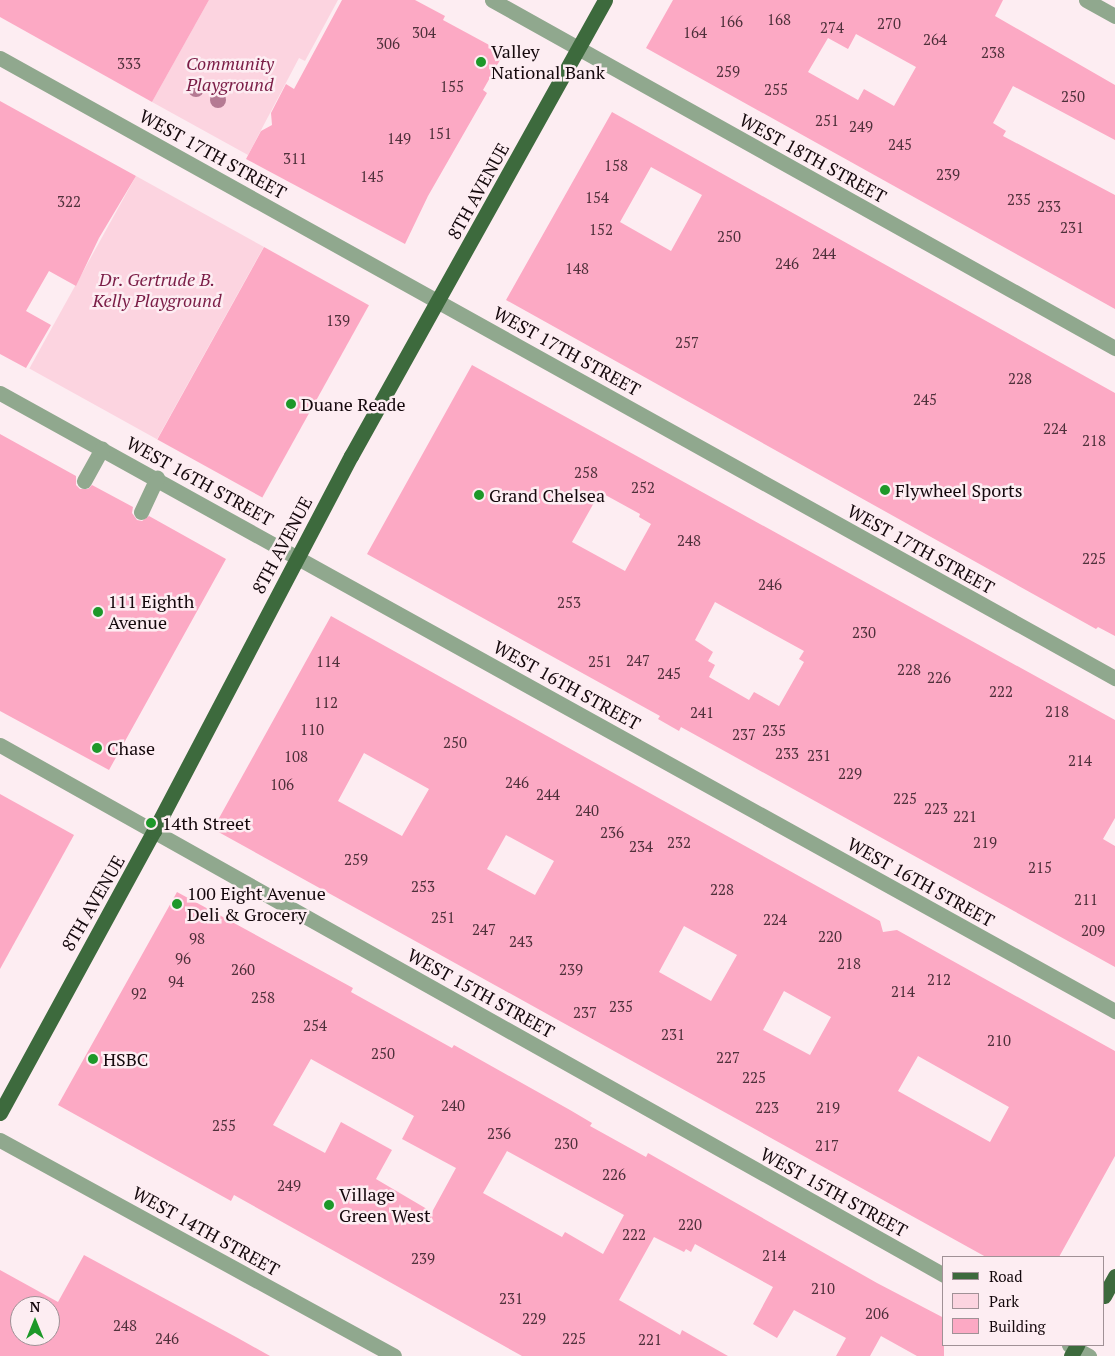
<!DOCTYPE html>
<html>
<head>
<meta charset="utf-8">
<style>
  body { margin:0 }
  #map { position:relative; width:1115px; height:1356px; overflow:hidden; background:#fdedf2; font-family:"PT Serif",serif }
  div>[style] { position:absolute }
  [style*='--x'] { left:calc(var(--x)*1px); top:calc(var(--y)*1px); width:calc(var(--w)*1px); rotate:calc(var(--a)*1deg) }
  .green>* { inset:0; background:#fcd4e0; transform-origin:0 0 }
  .building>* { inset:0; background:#fca9c4; transform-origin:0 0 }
  .minor>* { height:15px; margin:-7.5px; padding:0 7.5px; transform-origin:7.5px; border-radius:7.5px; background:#90a88e }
  .major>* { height:15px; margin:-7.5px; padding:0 7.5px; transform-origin:7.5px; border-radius:7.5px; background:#3d6a3d }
  .trees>* { width:16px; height:16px; margin:-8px; border-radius:50%; background:#b57a93 }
  .dots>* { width:14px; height:14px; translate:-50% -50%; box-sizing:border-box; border:2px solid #fdedf2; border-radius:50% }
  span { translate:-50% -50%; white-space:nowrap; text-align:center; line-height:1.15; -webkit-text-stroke:5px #fdedf2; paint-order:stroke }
  .number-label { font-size:15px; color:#4e303a }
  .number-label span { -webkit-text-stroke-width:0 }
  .poi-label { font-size:18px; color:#14080c }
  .left { translate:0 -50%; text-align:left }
  .park-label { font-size:18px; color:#7a1c46; font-style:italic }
  .street-label { font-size:18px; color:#14080c }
  .legend { position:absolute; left:942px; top:1256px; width:162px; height:90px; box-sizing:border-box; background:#fdedf2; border:1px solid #a09196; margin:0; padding:6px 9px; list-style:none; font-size:15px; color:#14080c }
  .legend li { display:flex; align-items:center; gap:10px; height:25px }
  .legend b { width:25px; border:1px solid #a09196 }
  .north { position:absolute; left:10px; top:1296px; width:50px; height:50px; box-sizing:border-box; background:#fdedf2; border:1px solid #a09196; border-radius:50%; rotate:0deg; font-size:14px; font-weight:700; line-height:20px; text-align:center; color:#14080c }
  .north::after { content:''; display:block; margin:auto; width:18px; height:22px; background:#1d9829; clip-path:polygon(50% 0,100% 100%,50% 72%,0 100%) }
</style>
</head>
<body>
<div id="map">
  <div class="green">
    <i style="clip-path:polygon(209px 0,338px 0,305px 61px,299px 58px,248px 155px,152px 102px)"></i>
    <i style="left:136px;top:176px;width:146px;height:220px;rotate:29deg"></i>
  </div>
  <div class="building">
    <i style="clip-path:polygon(0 0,209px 0,152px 102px,0 17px)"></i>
    <i style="clip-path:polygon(342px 0,415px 0,445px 16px,443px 20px,504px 53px,483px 90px,487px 93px,428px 196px,405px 244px,246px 159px,261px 131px,272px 125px,271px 113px,286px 84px,294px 89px)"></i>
    <i style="clip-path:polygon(evenodd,673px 0,1003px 0,995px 16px,1115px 85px,1115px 140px,1013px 86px,993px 123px,1006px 131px,1003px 136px,1115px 195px,1115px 309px,646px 48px,673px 0,856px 34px,916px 67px,894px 106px,864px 89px,858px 100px,808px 72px,828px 38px,848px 49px,856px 34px)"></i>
    <i style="clip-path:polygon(0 101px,136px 176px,99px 238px,76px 286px,49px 271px,26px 311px,51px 325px,26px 368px,0 354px)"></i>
    <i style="clip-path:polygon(evenodd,612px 112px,1115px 393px,1115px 636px,1098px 627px,1096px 629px,506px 300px,612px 112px,651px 167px,702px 195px,671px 251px,620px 222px,651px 167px)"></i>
    <i style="left:264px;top:247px;width:120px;height:220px;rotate:29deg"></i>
    <i style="clip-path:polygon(evenodd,472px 365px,1115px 720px,1115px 818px,1103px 839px,1115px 846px,1115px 967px,681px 727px,679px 731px,658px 719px,660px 716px,367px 554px,472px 365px,600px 492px,640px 514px,639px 517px,651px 524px,625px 571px,572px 542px,600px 492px,472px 365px,715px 602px,804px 651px,799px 659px,804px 662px,779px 706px,754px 692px,749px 700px,709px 677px,715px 665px,708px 661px,713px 652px,695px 640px,715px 602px)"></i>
    <i style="clip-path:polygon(0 434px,76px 476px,76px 485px,80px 489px,88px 489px,92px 485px,133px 507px,132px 513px,137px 520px,142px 521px,149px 516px,226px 559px,109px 770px,0 711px)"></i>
    <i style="clip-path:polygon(evenodd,331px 616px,880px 921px,883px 932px,897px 930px,1115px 1051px,1115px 1156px,1059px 1257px,986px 1257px,213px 829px,331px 616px,364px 753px,429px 789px,402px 836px,338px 801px,364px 753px,331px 616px,506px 835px,554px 861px,535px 895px,487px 869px,506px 835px,331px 616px,684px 926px,737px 955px,711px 1001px,659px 972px,684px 926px,331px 616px,784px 991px,831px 1017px,810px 1055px,763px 1030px,784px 991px,331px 616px,918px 1056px,1009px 1107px,990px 1142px,898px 1091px,918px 1056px)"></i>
    <i style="clip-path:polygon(0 794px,74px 835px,0 969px)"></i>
    <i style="clip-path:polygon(evenodd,177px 892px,353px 988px,351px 992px,452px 1048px,454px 1045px,570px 1110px,592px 1123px,590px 1126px,646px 1157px,648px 1153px,877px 1283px,944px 1318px,944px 1356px,917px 1356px,881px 1336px,870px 1356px,836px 1356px,846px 1338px,794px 1310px,777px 1338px,753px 1324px,773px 1287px,695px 1244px,691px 1252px,686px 1249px,684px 1252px,654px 1237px,619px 1300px,680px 1335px,682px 1330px,728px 1356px,522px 1356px,234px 1195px,231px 1201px,58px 1105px,177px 892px,311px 1059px,414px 1116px,402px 1139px,456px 1168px,432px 1212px,376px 1179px,392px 1150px,341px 1122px,325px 1153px,273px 1125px,311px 1059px,177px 892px,507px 1151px,624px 1215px,603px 1254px,565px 1232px,562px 1237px,483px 1193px,507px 1151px)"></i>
    <i style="clip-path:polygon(evenodd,84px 1255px,236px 1337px,270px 1356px,0 1356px,0 1270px,58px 1302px,84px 1255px,20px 1306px,50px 1306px,50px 1336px,20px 1336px,20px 1306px)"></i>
  </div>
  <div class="minor">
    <i style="--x:492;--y:0;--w:714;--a:29.19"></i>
    <i style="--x:1086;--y:0;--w:33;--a:29"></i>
    <i style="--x:0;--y:58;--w:1276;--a:29.08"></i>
    <i style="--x:0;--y:393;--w:1275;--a:29"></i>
    <i style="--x:84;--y:481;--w:37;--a:-61"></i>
    <i style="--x:141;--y:512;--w:38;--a:-65"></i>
    <i style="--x:0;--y:745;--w:1083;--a:29.31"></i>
    <i style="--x:0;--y:1140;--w:449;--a:28.7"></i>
    <i style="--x:1069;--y:1345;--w:23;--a:29"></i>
  </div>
  <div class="major">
    <i style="--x:0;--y:1113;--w:321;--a:-61.4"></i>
    <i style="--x:154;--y:831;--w:424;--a:-62.3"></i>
    <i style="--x:351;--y:456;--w:522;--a:-60.88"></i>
    <i style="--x:1104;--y:1296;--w:23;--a:-61"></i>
    <i style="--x:1071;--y:1356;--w:13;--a:-61"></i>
  </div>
  <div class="trees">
    <i style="left:196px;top:89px"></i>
    <i style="left:218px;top:100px"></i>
  </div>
  <div class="dots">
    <i style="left:481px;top:62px;background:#1d9829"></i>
    <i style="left:291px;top:404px;background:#1d9829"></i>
    <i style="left:885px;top:490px;background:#1d9829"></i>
    <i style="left:479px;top:495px;background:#1d9829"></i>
    <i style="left:98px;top:612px;background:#1d9829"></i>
    <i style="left:97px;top:748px;background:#1d9829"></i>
    <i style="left:151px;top:823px;background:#1d9829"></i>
    <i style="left:177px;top:904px;background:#1d9829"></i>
    <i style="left:93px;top:1059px;background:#1d9829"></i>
    <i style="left:329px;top:1205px;background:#1d9829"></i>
  </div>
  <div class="number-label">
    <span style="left:779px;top:20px">168</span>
    <span style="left:731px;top:22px">166</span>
    <span style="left:889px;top:24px">270</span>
    <span style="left:832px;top:28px">274</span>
    <span style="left:424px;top:33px">304</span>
    <span style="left:695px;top:33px">164</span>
    <span style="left:935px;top:40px">264</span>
    <span style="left:388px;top:44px">306</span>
    <span style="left:993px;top:53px">238</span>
    <span style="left:129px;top:64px">333</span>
    <span style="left:728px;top:72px">259</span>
    <span style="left:452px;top:87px">155</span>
    <span style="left:776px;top:90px">255</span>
    <span style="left:1073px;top:97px">250</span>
    <span style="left:827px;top:121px">251</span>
    <span style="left:861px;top:127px">249</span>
    <span style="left:440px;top:134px">151</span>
    <span style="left:399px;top:139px">149</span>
    <span style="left:900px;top:145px">245</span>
    <span style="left:295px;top:159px">311</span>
    <span style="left:616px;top:166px">158</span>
    <span style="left:948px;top:175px">239</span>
    <span style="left:372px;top:177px">145</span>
    <span style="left:597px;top:198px">154</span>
    <span style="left:1019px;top:200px">235</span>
    <span style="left:69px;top:202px">322</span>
    <span style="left:1049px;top:207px">233</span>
    <span style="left:1072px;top:228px">231</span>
    <span style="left:601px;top:230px">152</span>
    <span style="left:729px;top:237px">250</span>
    <span style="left:824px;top:254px">244</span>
    <span style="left:787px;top:264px">246</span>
    <span style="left:577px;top:269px">148</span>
    <span style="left:338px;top:321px">139</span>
    <span style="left:687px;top:343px">257</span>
    <span style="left:1020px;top:379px">228</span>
    <span style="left:925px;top:400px">245</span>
    <span style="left:1055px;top:429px">224</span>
    <span style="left:1094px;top:441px">218</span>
    <span style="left:586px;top:473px">258</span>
    <span style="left:643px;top:488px">252</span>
    <span style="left:689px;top:541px">248</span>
    <span style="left:1094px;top:559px">225</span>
    <span style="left:770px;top:585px">246</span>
    <span style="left:569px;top:603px">253</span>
    <span style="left:864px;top:633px">230</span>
    <span style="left:638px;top:661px">247</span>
    <span style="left:328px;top:662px">114</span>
    <span style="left:600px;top:662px">251</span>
    <span style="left:909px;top:670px">228</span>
    <span style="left:669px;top:674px">245</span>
    <span style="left:939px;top:678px">226</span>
    <span style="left:1001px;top:692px">222</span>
    <span style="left:326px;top:703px">112</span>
    <span style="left:1057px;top:712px">218</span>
    <span style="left:702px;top:713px">241</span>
    <span style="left:312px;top:730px">110</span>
    <span style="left:774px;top:731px">235</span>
    <span style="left:744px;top:735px">237</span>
    <span style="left:455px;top:743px">250</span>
    <span style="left:787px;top:754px">233</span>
    <span style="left:819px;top:756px">231</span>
    <span style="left:296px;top:757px">108</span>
    <span style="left:1080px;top:761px">214</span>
    <span style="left:850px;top:774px">229</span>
    <span style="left:517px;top:783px">246</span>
    <span style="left:282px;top:785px">106</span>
    <span style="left:548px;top:795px">244</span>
    <span style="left:905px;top:799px">225</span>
    <span style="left:936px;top:809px">223</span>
    <span style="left:587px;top:811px">240</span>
    <span style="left:965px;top:817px">221</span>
    <span style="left:612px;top:833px">236</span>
    <span style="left:679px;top:843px">232</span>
    <span style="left:985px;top:843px">219</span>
    <span style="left:641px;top:847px">234</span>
    <span style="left:356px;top:860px">259</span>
    <span style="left:1040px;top:868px">215</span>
    <span style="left:423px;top:887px">253</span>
    <span style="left:722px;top:890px">228</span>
    <span style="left:1086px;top:900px">211</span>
    <span style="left:443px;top:918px">251</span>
    <span style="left:775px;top:920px">224</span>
    <span style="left:484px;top:930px">247</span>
    <span style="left:1093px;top:931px">209</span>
    <span style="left:830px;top:937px">220</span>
    <span style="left:197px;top:939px">98</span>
    <span style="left:521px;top:942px">243</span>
    <span style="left:183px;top:959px">96</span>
    <span style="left:849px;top:964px">218</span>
    <span style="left:243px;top:970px">260</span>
    <span style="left:571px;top:970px">239</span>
    <span style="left:939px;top:980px">212</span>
    <span style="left:176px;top:982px">94</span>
    <span style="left:903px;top:992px">214</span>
    <span style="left:139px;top:994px">92</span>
    <span style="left:263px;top:998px">258</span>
    <span style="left:621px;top:1007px">235</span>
    <span style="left:585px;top:1013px">237</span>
    <span style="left:315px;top:1026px">254</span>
    <span style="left:673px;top:1035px">231</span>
    <span style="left:999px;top:1041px">210</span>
    <span style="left:383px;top:1054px">250</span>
    <span style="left:728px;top:1058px">227</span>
    <span style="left:754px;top:1078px">225</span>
    <span style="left:453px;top:1106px">240</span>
    <span style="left:767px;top:1108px">223</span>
    <span style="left:828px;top:1108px">219</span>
    <span style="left:224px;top:1126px">255</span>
    <span style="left:499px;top:1134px">236</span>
    <span style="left:566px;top:1144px">230</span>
    <span style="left:827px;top:1146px">217</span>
    <span style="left:614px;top:1175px">226</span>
    <span style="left:289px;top:1186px">249</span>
    <span style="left:690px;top:1225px">220</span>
    <span style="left:634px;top:1235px">222</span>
    <span style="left:774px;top:1256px">214</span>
    <span style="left:423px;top:1259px">239</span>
    <span style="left:823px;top:1289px">210</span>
    <span style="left:511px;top:1299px">231</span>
    <span style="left:877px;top:1314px">206</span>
    <span style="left:534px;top:1319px">229</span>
    <span style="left:125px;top:1326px">248</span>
    <span style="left:167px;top:1339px">246</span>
    <span style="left:574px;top:1339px">225</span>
    <span style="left:650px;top:1340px">221</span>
  </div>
  <div class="poi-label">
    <span class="left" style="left:491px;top:62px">Valley<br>National Bank</span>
    <span class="left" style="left:301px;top:404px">Duane Reade</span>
    <span class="left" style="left:895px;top:490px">Flywheel Sports</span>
    <span class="left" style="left:489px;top:495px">Grand Chelsea</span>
    <span class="left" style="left:108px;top:612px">111 Eighth<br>Avenue</span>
    <span class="left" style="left:107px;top:748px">Chase</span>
    <span class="left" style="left:162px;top:823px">14th Street</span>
    <span class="left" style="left:187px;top:904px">100 Eight Avenue<br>Deli &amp; Grocery</span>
    <span class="left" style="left:103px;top:1059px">HSBC</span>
    <span class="left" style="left:339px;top:1205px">Village<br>Green West</span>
  </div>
  <div class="park-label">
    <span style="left:230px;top:74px">Community<br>Playground</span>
    <span style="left:157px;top:290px">Dr. Gertrude B.<br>Kelly Playground</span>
  </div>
  <div class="street-label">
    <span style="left:213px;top:154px;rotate:29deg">WEST 17TH STREET</span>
    <span style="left:813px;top:158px;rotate:29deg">WEST 18TH STREET</span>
    <span style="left:478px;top:191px;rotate:-61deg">8TH AVENUE</span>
    <span style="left:567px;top:351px;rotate:29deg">WEST 17TH STREET</span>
    <span style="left:200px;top:481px;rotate:29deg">WEST 16TH STREET</span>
    <span style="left:282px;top:545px;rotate:-62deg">8TH AVENUE</span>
    <span style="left:921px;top:549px;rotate:29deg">WEST 17TH STREET</span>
    <span style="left:567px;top:685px;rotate:29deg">WEST 16TH STREET</span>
    <span style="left:921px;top:882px;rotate:29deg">WEST 16TH STREET</span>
    <span style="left:93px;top:903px;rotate:-60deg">8TH AVENUE</span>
    <span style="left:481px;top:993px;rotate:29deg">WEST 15TH STREET</span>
    <span style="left:834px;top:1192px;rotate:29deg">WEST 15TH STREET</span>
    <span style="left:206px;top:1231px;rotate:29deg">WEST 14TH STREET</span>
  </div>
  <ul class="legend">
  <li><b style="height:6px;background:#3d6a3d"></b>Road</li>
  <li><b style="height:14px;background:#fcd4e0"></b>Park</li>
  <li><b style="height:14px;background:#fca9c4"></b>Building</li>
  </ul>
  <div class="north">N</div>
</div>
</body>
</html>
